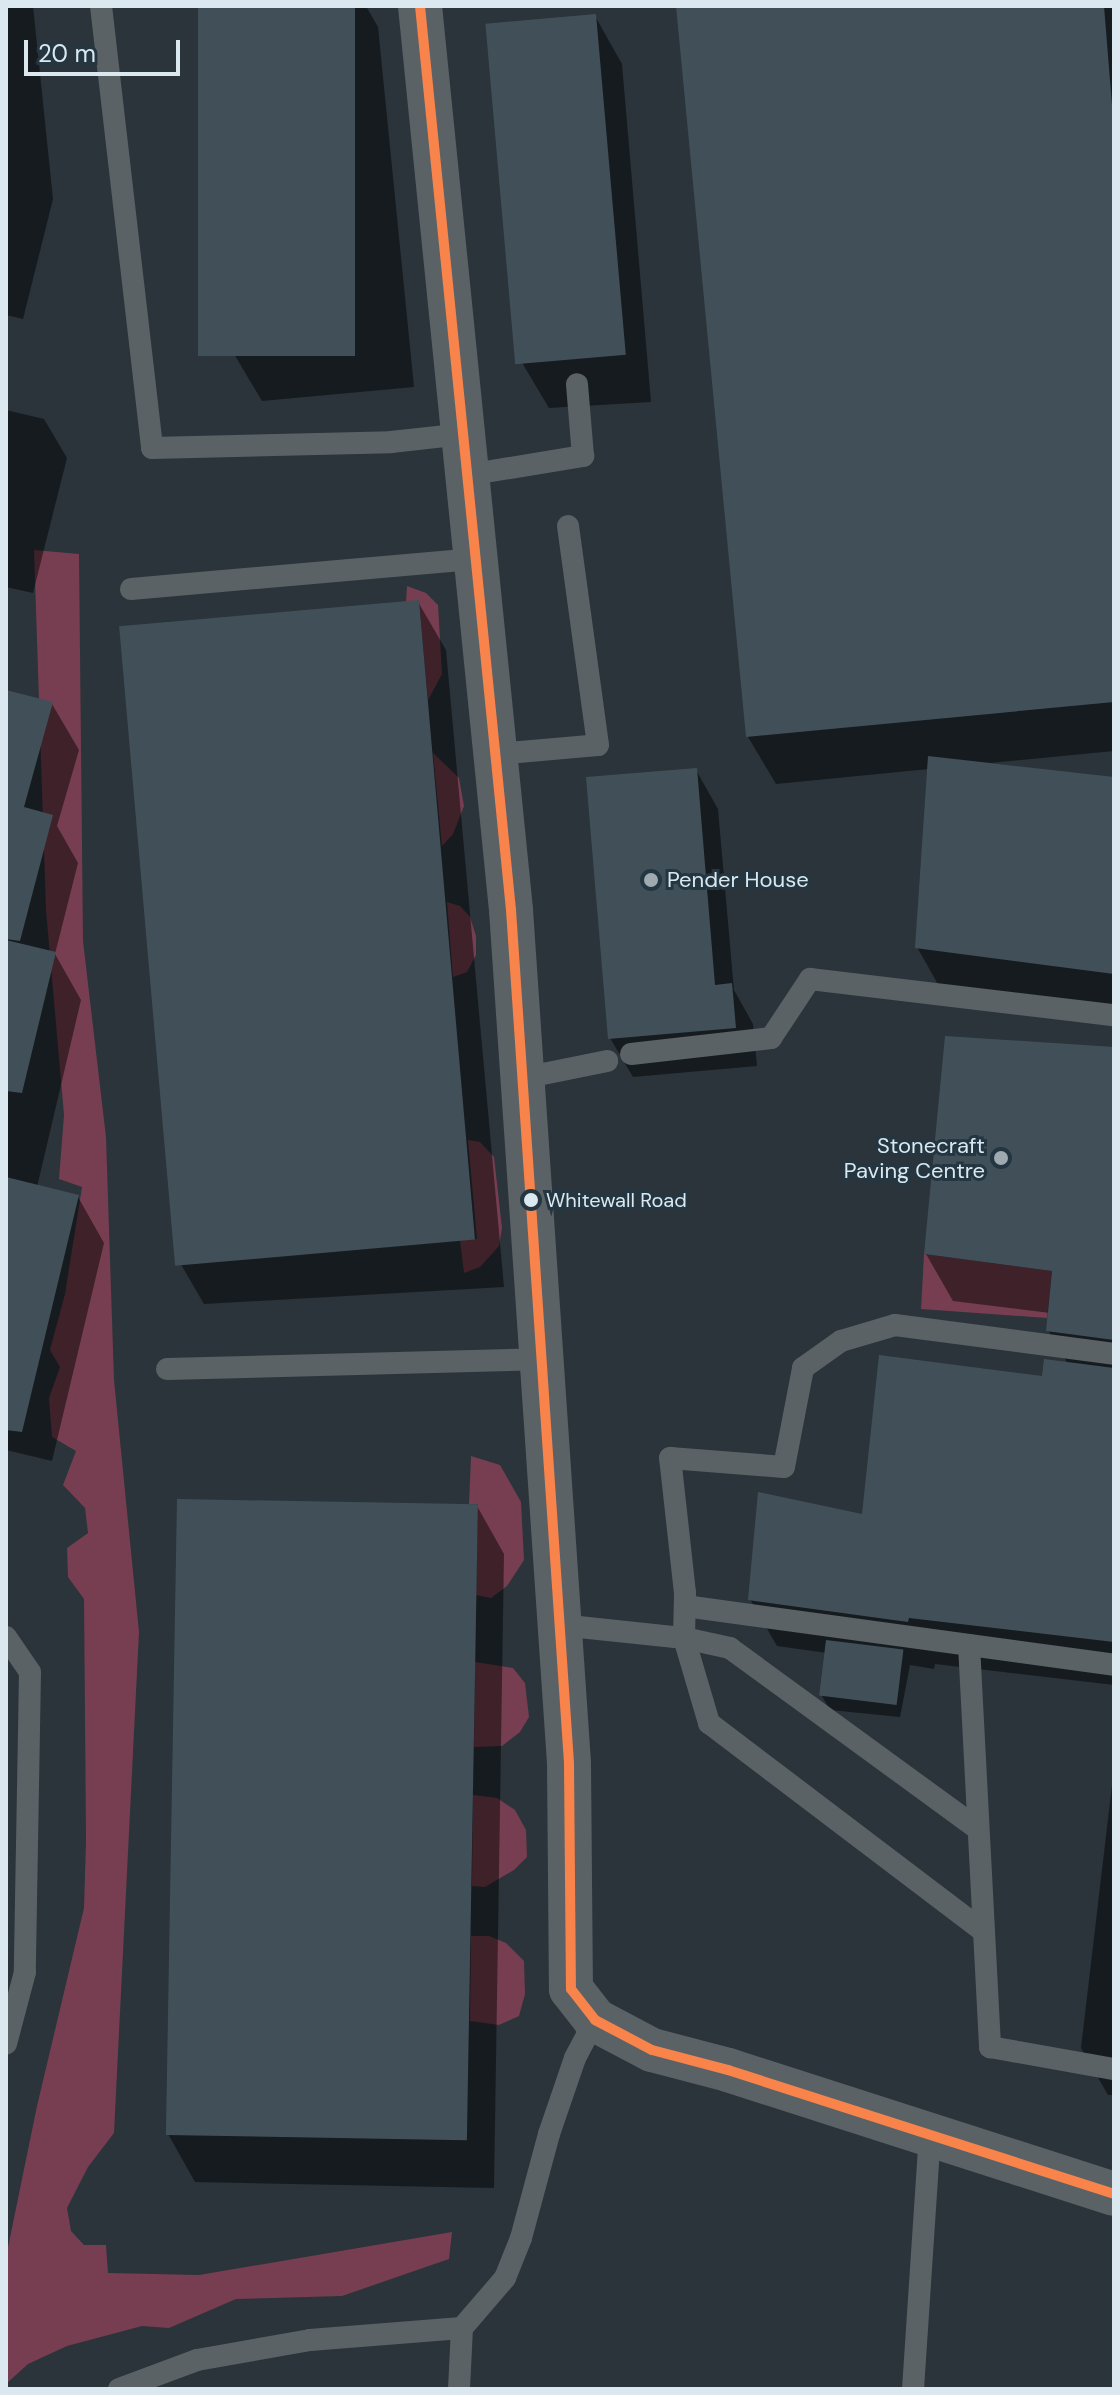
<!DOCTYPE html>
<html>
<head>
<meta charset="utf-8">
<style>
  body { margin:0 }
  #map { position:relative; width:1120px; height:2395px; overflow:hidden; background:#2a343a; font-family:"DM Sans",sans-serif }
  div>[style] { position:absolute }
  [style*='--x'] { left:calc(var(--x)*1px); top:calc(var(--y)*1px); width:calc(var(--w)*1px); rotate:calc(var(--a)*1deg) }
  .green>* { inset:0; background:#763e50 }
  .shadow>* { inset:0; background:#0007 }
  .building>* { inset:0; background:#415058; transform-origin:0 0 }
  .service>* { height:22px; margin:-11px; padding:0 11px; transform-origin:11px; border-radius:11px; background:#5a6266 }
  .minor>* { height:44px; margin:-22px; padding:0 22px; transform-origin:22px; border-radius:22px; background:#5a6266 }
  .bus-1>* { height:10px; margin:-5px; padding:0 5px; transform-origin:5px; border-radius:5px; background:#f8844c }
  .dots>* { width:22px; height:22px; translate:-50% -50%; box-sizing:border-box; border:4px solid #233641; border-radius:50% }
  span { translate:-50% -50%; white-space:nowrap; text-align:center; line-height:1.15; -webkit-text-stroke:6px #233641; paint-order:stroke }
  .bus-label { font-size:20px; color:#dce8ef }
  .left { translate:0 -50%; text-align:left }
  .poi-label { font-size:22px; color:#dce8ef }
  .right { translate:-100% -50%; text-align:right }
  .frame { position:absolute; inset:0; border:8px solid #dce8ef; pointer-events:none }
  .scale { position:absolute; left:24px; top:40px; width:156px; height:36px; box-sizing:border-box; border:4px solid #dce8ef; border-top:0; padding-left:10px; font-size:24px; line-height:28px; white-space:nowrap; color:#dce8ef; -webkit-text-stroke:6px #233641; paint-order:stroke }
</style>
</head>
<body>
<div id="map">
  <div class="green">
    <i style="clip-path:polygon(34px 550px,79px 554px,83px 941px,106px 1137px,114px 1380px,139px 1632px,114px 2133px,88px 2167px,67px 2208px,71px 2231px,84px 2245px,106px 2245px,108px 2273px,199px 2275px,452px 2232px,449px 2259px,342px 2296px,236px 2299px,169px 2328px,142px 2326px,67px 2346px,28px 2364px,6px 2384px,6px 2257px,37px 2106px,84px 1908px,86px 1840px,84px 1599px,68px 1577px,67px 1548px,88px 1533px,85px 1508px,63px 1485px,76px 1451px,52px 1437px,49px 1398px,60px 1367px,50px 1350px,65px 1294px,82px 1187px,59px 1179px,64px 1115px,46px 910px)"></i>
    <i style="clip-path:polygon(407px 586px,426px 593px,438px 605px,442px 674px,428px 700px,419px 601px,406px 602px)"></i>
    <i style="clip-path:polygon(433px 753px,459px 778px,464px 806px,453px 834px,442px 846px)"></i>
    <i style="clip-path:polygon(447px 902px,460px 906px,470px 917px,476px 936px,476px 955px,467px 972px,453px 977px)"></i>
    <i style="clip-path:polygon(468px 1140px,480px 1142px,494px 1157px,502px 1228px,499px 1246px,480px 1267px,464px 1273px,460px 1240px,477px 1239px)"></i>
    <i style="clip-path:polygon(924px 1254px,1052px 1271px,1047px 1318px,921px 1309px)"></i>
    <i style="clip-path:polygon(471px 1456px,500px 1465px,521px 1502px,524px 1560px,507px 1586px,491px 1598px,476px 1595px,478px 1504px,469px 1504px)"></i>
    <i style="clip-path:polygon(475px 1662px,513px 1668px,525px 1683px,529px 1717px,520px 1732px,502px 1746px,474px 1747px)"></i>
    <i style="clip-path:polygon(473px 1795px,497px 1798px,515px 1810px,526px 1830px,527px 1857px,514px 1870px,485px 1887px,472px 1886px)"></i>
    <i style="clip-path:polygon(471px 1936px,489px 1936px,506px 1943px,524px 1961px,525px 1994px,519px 2016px,499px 2025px,470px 2021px)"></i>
  </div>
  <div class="shadow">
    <i style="clip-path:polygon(6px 6px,33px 6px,53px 199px,23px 319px,6px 315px)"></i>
    <i style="clip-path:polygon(200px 6px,366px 6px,378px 27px,414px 387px,262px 401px,234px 354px)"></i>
    <i style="clip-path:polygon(678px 6px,1114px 6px,1114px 751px,990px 763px,1114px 779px,1114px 1017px,944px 995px,917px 947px,929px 769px,776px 784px,748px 737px)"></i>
    <i style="clip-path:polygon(595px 16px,622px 64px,651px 402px,549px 408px,521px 361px)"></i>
    <i style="clip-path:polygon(6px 410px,44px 419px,67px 458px,33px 593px,6px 587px)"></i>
    <i style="clip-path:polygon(418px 602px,446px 650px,504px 1287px,204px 1304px,176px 1256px)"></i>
    <i style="clip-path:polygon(6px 693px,52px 704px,79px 750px,57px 826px,78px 863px,55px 954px,81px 1000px,37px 1187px,78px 1197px,104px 1243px,52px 1461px,6px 1450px)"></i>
    <i style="clip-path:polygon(696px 770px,718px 809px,734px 990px,753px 1024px,757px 1066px,633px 1077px,610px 1038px)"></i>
    <i style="clip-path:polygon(1114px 1049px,1114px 1685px,935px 1664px,934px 1669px,910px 1665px,900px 1717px,830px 1710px,822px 1696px,827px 1653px,777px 1646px,750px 1599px,1068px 1364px,1048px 1330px,1050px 1313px,953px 1301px,926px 1254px)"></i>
    <i style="clip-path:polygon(477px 1506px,504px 1554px,494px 2188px,195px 2182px,168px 2134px)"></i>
    <i style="clip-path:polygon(1114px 1768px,1114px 2095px,1108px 2095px,1081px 2048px)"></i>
  </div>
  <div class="building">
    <i style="left:198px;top:6px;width:157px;height:350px"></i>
    <i style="clip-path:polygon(676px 6px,1104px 6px,1114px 130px,1114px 702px,746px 737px)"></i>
    <i style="left:596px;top:14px;width:342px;height:111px;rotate:85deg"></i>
    <i style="left:419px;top:600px;width:642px;height:301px;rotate:85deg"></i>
    <i style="clip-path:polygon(6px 690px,53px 702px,24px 807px,53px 815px,20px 941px,6px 939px)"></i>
    <i style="clip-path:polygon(928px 756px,1114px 777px,1114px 974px,915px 948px)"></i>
    <i style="clip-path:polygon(697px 768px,715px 985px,732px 983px,736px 1028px,608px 1039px,586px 777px)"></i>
    <i style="clip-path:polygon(6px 940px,56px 952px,22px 1093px,6px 1091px)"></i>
    <i style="clip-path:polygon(945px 1036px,1114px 1047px,1114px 1340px,1046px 1331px,1052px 1271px,924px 1254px)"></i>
    <i style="clip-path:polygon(6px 1177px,79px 1195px,22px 1432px,6px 1430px)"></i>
    <i style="clip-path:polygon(879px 1355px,1042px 1376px,1044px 1359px,1114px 1368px,1114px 1642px,909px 1618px,908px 1622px,748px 1600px,758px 1492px,862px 1514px)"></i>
    <i style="left:177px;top:1499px;width:301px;height:636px;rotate:1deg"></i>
    <i style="left:826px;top:1640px;width:78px;height:56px;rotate:7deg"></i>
  </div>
  <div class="service">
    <i style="--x:101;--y:6;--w:445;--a:83.4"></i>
    <i style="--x:152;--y:448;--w:239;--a:-1.4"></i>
    <i style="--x:391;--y:442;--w:72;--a:-6.3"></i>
    <i style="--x:467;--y:475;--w:118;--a:-9.3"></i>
    <i style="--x:583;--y:456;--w:72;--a:-94.8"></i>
    <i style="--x:131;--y:589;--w:346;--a:-5"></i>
    <i style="--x:496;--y:754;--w:102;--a:-5"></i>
    <i style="--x:598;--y:745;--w:221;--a:-97.8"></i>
    <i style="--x:631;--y:1054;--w:141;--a:-6.5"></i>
    <i style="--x:771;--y:1038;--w:71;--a:-56.5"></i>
    <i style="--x:810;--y:979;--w:306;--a:6.8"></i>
    <i style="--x:523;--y:1078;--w:86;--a:-11.4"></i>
    <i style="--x:167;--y:1369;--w:375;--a:-1.5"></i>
    <i style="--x:685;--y:1606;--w:433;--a:7.8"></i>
    <i style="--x:560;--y:1625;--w:125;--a:6"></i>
    <i style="--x:684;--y:1638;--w:45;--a:-88.7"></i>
    <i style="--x:685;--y:1593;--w:136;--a:-96.3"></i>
    <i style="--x:670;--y:1458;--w:114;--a:4.5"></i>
    <i style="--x:784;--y:1467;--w:101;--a:-79.1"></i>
    <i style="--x:803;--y:1368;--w:47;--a:-35.4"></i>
    <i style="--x:841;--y:1341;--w:56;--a:-16.5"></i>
    <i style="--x:895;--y:1325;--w:221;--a:7.5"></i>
    <i style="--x:6;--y:1637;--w:42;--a:55.6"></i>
    <i style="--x:30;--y:1672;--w:300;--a:91"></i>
    <i style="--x:25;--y:1972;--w:74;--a:104.8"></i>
    <i style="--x:969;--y:1645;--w:403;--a:87"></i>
    <i style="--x:990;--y:2047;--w:126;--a:10.1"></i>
    <i style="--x:978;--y:1829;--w:307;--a:-143.9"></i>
    <i style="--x:730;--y:1648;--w:47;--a:-167.7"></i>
    <i style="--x:684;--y:1638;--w:89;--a:73.6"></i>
    <i style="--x:709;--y:1723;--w:345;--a:37.2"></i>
    <i style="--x:119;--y:2389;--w:83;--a:-20.4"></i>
    <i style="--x:197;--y:2360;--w:115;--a:-10"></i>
    <i style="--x:310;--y:2340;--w:152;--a:-4.5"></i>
    <i style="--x:462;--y:2328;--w:66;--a:-49.3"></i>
    <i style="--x:505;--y:2278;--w:43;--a:-68.2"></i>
    <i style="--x:521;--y:2238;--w:108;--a:-74.9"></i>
    <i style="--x:549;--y:2134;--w:80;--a:-71.1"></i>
    <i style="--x:575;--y:2058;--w:43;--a:-62.2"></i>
    <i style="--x:459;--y:2389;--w:61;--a:-87.2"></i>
    <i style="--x:913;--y:2389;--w:255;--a:-86.2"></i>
  </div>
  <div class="minor">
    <i style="--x:420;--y:6;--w:909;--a:84.25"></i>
    <i style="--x:511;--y:910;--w:856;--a:86.11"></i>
    <i style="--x:569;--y:1764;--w:225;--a:89.5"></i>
    <i style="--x:571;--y:1989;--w:39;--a:52"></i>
    <i style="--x:595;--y:2020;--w:64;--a:27.8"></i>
    <i style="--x:652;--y:2050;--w:79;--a:14.7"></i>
    <i style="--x:728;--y:2070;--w:405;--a:17.8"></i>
  </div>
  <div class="bus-1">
    <i style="--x:420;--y:6;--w:909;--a:84.25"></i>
    <i style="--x:511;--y:910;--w:856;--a:86.11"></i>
    <i style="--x:569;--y:1764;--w:225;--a:89.5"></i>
    <i style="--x:571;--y:1989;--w:39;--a:52"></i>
    <i style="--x:595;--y:2020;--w:64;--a:27.8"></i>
    <i style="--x:652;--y:2050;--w:79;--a:14.7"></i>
    <i style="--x:728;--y:2070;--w:405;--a:17.8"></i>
  </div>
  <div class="dots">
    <i style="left:651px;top:880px;background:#9ea9b0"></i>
    <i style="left:1001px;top:1158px;background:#9ea9b0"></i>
    <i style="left:531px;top:1200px;background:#dce8ef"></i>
  </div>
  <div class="bus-label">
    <span class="left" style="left:546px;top:1200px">Whitewall Road</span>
  </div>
  <div class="poi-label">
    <span class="left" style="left:667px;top:880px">Pender House</span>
    <span class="right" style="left:985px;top:1158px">Stonecraft<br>Paving Centre</span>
  </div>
  <div class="frame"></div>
  <div class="scale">20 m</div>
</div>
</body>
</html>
